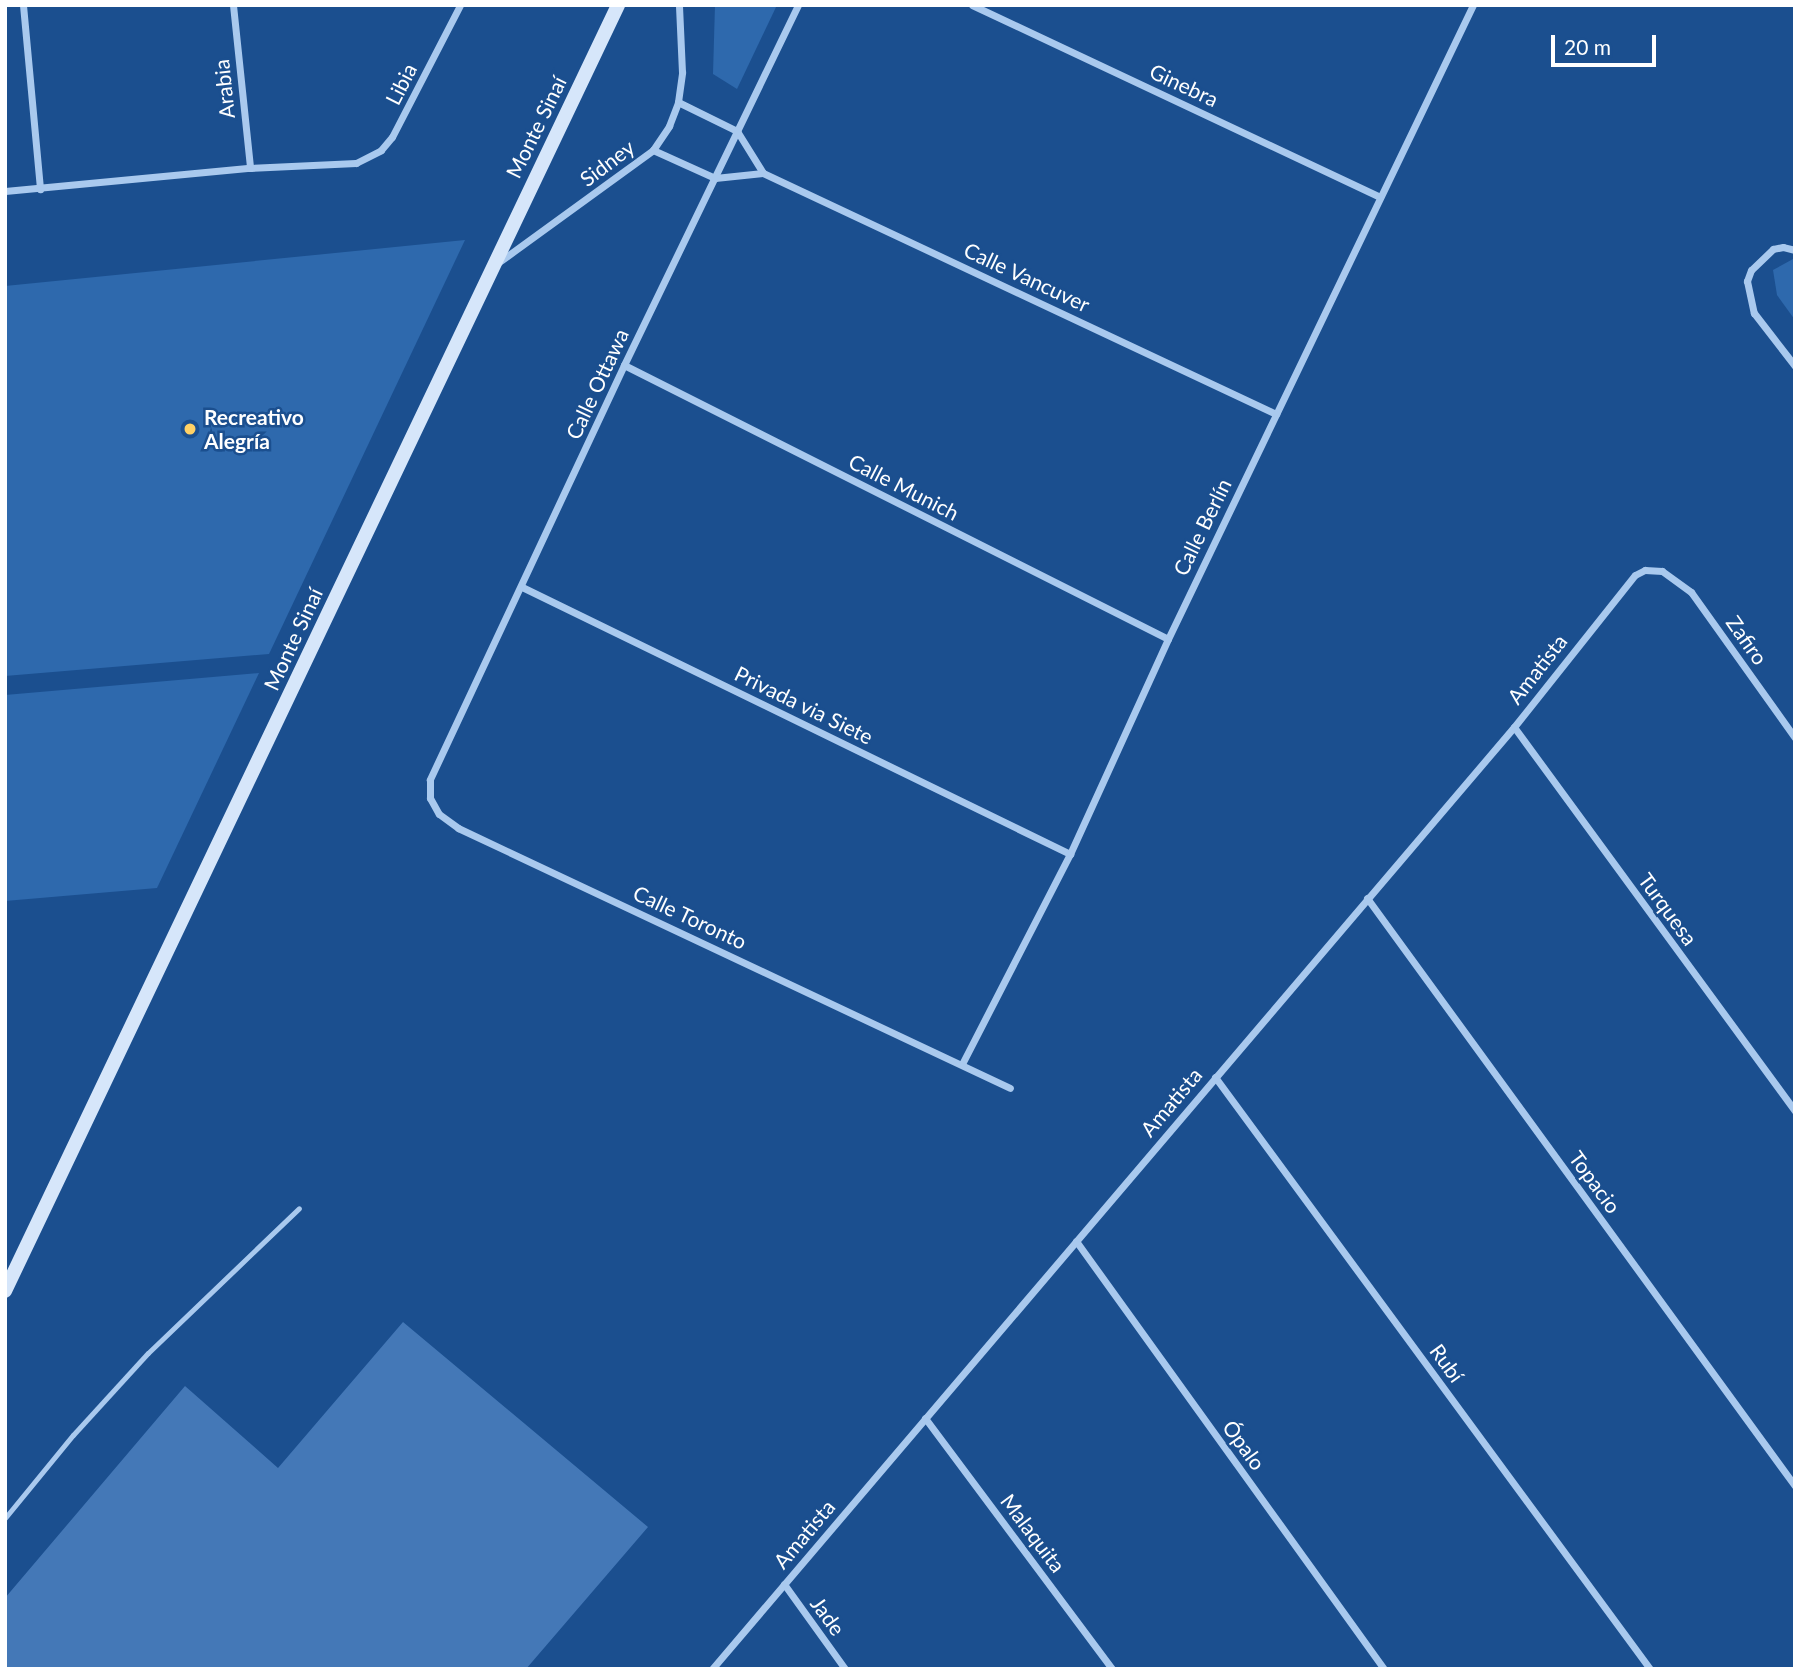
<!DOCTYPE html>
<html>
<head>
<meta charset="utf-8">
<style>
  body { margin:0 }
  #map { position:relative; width:1800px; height:1674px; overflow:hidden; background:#1b4f8f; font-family:Lato,sans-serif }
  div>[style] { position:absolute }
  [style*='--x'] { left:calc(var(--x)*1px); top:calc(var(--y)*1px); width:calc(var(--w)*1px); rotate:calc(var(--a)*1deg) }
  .green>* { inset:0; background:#2e69ad }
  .building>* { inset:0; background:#4478b7 }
  .lane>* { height:5px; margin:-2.5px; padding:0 2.5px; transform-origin:2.5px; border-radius:2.5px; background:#a9c9ee }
  .street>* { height:7px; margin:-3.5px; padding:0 3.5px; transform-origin:3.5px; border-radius:3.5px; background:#a9c9ee }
  .secondary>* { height:14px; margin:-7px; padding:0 7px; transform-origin:7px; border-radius:7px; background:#d6e6fa }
  .dots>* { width:19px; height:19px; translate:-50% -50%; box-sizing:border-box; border:4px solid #1b4f8f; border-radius:50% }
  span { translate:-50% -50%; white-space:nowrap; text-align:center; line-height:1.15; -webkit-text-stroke:5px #1b4f8f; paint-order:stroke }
  .street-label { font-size:21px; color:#fff }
  .poi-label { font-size:21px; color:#fff; font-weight:700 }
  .left { translate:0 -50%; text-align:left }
  .frame { position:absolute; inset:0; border:7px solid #fff; pointer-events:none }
  .scale { position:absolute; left:1551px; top:35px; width:105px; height:32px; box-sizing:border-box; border:4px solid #fff; border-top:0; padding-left:9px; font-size:21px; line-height:24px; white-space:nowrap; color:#fff; -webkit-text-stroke:5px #1b4f8f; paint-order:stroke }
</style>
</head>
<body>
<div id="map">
  <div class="green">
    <i style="clip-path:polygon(715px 5px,777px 5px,737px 89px,713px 74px)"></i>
    <i style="clip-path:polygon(465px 240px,269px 654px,5px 676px,5px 286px)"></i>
    <i style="clip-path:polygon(1793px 259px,1795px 260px,1795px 320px,1777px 295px,1773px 270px)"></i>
    <i style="clip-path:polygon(259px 673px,157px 888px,5px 901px,5px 695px)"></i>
  </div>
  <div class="building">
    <i style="clip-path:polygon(403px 1322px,648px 1527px,526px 1669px,5px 1669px,5px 1598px,185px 1386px,278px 1468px)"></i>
  </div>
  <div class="lane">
    <i style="--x:5;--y:1518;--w:107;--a:-50.7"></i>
    <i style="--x:73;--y:1435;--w:111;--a:-47.6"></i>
    <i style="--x:148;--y:1353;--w:209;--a:-43.8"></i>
  </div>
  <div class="street">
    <i style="--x:23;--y:5;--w:185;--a:84.7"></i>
    <i style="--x:233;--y:5;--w:164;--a:84"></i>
    <i style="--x:798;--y:5;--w:400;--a:115.8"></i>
    <i style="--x:624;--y:365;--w:458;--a:115.1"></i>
    <i style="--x:430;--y:780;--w:18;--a:90"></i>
    <i style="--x:430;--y:798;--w:18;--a:61"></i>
    <i style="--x:439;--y:814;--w:24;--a:36"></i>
    <i style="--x:458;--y:828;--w:610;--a:25.22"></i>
    <i style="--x:972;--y:5;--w:451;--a:25.2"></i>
    <i style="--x:678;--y:102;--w:66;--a:26.2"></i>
    <i style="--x:737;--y:131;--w:49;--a:58.2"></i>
    <i style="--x:653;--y:150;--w:68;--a:24.3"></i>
    <i style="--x:715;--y:178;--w:48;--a:-5.9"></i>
    <i style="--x:763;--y:173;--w:567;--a:25.16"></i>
    <i style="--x:5;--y:191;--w:246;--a:-5.4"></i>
    <i style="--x:250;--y:168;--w:106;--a:-2.7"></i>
    <i style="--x:356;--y:163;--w:28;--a:-27"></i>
    <i style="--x:381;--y:150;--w:17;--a:-50"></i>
    <i style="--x:392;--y:137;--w:148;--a:-62.7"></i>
    <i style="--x:1795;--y:250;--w:12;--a:-166"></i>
    <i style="--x:1783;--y:247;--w:10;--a:169"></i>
    <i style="--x:1773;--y:249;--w:30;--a:136"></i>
    <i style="--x:1751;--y:270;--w:12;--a:110"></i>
    <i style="--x:1747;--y:281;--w:33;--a:78"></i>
    <i style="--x:1754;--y:313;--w:67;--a:52.3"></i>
    <i style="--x:499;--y:262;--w:190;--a:-36"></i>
    <i style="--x:653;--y:150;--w:29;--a:-56"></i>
    <i style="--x:669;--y:126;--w:26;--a:-69"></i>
    <i style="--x:678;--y:102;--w:30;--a:-82"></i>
    <i style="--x:682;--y:72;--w:67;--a:-92.6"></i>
    <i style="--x:624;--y:365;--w:609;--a:26.73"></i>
    <i style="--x:522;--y:587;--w:610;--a:25.98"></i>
    <i style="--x:1514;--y:727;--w:476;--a:53.8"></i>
    <i style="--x:1367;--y:898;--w:727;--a:53.95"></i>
    <i style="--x:962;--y:1064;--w:236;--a:-62.8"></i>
    <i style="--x:1070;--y:854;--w:236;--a:-65.5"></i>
    <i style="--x:1168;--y:639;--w:704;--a:-64.31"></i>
    <i style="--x:1215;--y:1077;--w:735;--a:53.69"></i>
    <i style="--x:1076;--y:1241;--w:527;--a:54.26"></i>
    <i style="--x:925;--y:1418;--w:313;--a:53.3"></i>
    <i style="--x:784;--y:1584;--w:105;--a:54.3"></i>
    <i style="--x:712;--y:1669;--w:1237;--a:-49.59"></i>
    <i style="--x:1514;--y:727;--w:194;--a:-51.5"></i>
    <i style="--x:1635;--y:575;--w:11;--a:-27"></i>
    <i style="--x:1645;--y:570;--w:17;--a:3"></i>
    <i style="--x:1662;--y:571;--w:36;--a:36"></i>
    <i style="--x:1691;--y:592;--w:179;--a:54.5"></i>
  </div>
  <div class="secondary">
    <i style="--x:5;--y:1291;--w:1425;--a:-64.51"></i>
  </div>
  <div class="dots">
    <i style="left:190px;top:429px;background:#ffd166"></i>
  </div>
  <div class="street-label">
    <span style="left:401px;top:84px;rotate:-63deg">Libia</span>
    <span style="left:1184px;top:85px;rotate:25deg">Ginebra</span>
    <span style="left:224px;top:89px;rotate:-96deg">Arabia</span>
    <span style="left:536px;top:127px;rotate:-64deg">Monte Sinaí</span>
    <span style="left:607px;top:163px;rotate:-37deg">Sidney</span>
    <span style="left:1027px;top:277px;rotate:25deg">Calle Vancuver</span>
    <span style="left:597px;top:384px;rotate:-65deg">Calle Ottawa</span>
    <span style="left:904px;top:487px;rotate:27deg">Calle Munich</span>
    <span style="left:1202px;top:527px;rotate:-64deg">Calle Berlín</span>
    <span style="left:293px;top:639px;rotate:-65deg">Monte Sinaí</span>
    <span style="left:1747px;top:640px;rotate:55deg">Zafiro</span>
    <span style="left:1537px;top:669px;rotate:-52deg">Amatista</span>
    <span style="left:804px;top:705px;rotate:26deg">Privada via Siete</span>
    <span style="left:1668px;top:909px;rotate:54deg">Turquesa</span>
    <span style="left:690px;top:917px;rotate:25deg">Calle Toronto</span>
    <span style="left:1171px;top:1102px;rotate:-50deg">Amatista</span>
    <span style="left:1595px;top:1182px;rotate:54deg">Topacio</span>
    <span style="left:1447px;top:1363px;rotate:54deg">Rubí</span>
    <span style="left:1244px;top:1445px;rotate:54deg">Ópalo</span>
    <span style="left:1033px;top:1533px;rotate:53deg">Malaquita</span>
    <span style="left:804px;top:1534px;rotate:-50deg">Amatista</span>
    <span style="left:828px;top:1616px;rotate:54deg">Jade</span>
  </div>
  <div class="poi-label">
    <span class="left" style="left:204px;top:429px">Recreativo<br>Alegría</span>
  </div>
  <div class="frame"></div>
  <div class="scale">20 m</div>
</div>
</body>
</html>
